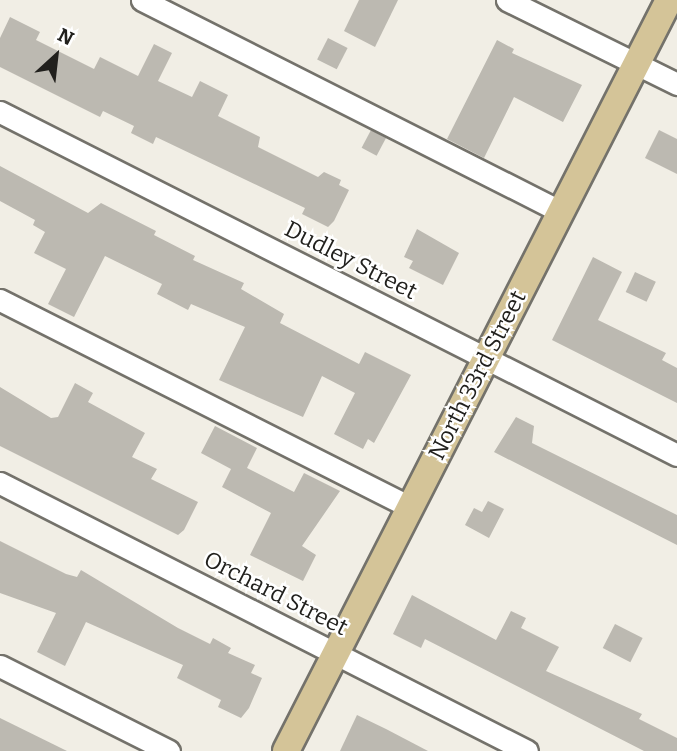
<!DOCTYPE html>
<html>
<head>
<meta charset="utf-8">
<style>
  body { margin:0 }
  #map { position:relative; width:677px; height:751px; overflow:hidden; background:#f1eee5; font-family:Bitter,serif }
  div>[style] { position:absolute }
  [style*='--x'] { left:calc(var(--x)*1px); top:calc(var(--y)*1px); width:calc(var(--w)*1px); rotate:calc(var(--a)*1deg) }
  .building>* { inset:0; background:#bcb9b1; transform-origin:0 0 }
  .roads { filter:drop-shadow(2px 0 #74726b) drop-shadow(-2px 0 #74726b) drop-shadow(0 2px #74726b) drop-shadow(0 -2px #74726b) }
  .minor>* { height:21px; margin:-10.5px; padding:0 10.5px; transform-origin:10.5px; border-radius:10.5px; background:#fff }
  .major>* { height:26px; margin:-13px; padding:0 13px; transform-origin:13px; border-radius:13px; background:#d4c498 }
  span { translate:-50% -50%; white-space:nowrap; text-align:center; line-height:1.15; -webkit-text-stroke:5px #fff; paint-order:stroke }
  .street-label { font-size:23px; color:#21201d }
  .north { position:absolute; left:21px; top:21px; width:70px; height:70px; -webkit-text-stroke:5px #fff; paint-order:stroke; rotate:27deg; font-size:19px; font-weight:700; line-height:28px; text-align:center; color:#21201d }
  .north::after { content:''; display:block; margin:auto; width:24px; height:32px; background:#21201d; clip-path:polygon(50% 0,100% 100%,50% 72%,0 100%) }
</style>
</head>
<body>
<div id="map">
  <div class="building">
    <i style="clip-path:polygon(359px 0,398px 0,375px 47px,344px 31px)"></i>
    <i style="clip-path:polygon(10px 17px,40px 32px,36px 40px,94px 69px,100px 57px,138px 76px,154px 44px,172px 53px,158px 81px,192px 97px,200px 81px,228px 95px,218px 116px,260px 137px,258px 147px,318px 177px,324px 172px,341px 180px,339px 185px,349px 190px,334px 221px,328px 227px,302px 214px,305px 208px,156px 137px,153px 144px,131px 133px,134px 126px,103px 111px,100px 117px,0 67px,0 38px)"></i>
    <i style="left:328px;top:38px;width:22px;height:24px;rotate:27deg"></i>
    <i style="clip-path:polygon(497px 40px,514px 49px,512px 53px,582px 85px,563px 122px,514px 97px,484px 158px,447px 139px)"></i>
    <i style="left:371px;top:130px;width:17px;height:20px;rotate:28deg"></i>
    <i style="clip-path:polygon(659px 130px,677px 139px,677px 174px,645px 158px)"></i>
    <i style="clip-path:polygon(0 166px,88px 213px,101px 203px,156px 231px,154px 235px,195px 256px,193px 260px,244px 283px,241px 289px,284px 314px,280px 323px,359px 364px,365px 352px,411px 375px,374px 443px,368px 439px,363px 449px,334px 434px,355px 393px,322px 376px,303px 417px,219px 380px,245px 327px,191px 304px,188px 310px,157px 294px,162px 284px,105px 256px,74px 317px,48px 304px,66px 269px,34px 253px,45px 232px,33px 225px,35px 220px,0 201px)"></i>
    <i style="clip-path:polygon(417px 229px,459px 253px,443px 285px,409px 268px,413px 261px,404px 257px)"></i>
    <i style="clip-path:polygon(593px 257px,622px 272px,598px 320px,666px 353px,662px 360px,677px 368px,677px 403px,552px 340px)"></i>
    <i style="left:635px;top:272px;width:23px;height:22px;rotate:25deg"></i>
    <i style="clip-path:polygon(75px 383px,93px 393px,88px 402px,145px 433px,132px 457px,157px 469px,151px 479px,198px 502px,184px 530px,178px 535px,0 446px,0 387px,51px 418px,58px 417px)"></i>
    <i style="clip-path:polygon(516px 417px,534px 426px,532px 443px,677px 515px,677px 545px,494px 452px)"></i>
    <i style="clip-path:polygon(215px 426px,257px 448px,247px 468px,294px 492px,304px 473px,340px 491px,302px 546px,316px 555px,303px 581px,250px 555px,271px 513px,222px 487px,231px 469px,201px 453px)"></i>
    <i style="clip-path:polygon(488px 501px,504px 509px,489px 538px,465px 525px,474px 508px,482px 512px)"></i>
    <i style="clip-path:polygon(0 541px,66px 574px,77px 577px,81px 570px,178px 628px,210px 644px,213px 638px,231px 648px,228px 653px,255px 665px,251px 673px,262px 678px,249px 708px,241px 718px,218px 707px,221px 700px,177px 678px,183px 665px,86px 622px,65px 666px,37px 652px,56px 613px,0 593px)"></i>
    <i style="clip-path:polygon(412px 595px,496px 640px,511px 611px,526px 618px,521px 628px,559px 647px,546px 671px,642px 714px,639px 719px,677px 738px,677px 751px,644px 751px,425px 639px,421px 648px,393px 634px)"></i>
    <i style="left:615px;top:624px;width:31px;height:27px;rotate:27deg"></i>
    <i style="clip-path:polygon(357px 715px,386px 729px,428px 751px,340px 751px)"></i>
    <i style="clip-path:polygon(0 718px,67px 751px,0 751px)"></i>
  </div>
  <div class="roads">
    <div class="minor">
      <i style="--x:142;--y:0;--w:468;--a:26.8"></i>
      <i style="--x:507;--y:0;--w:190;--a:26.3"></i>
      <i style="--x:0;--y:112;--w:759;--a:26.87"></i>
      <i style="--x:0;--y:300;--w:459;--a:26.8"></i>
      <i style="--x:0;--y:483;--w:591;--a:26.96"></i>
      <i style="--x:0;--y:666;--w:189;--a:26.7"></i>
    </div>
    <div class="major">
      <i style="--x:286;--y:751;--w:843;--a:-62.98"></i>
    </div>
  </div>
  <div class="street-label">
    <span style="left:351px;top:260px;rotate:27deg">Dudley Street</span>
    <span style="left:477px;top:375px;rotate:-63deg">North 33rd Street</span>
    <span style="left:276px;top:593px;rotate:27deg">Orchard Street</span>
  </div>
  <div class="north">N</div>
</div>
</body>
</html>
